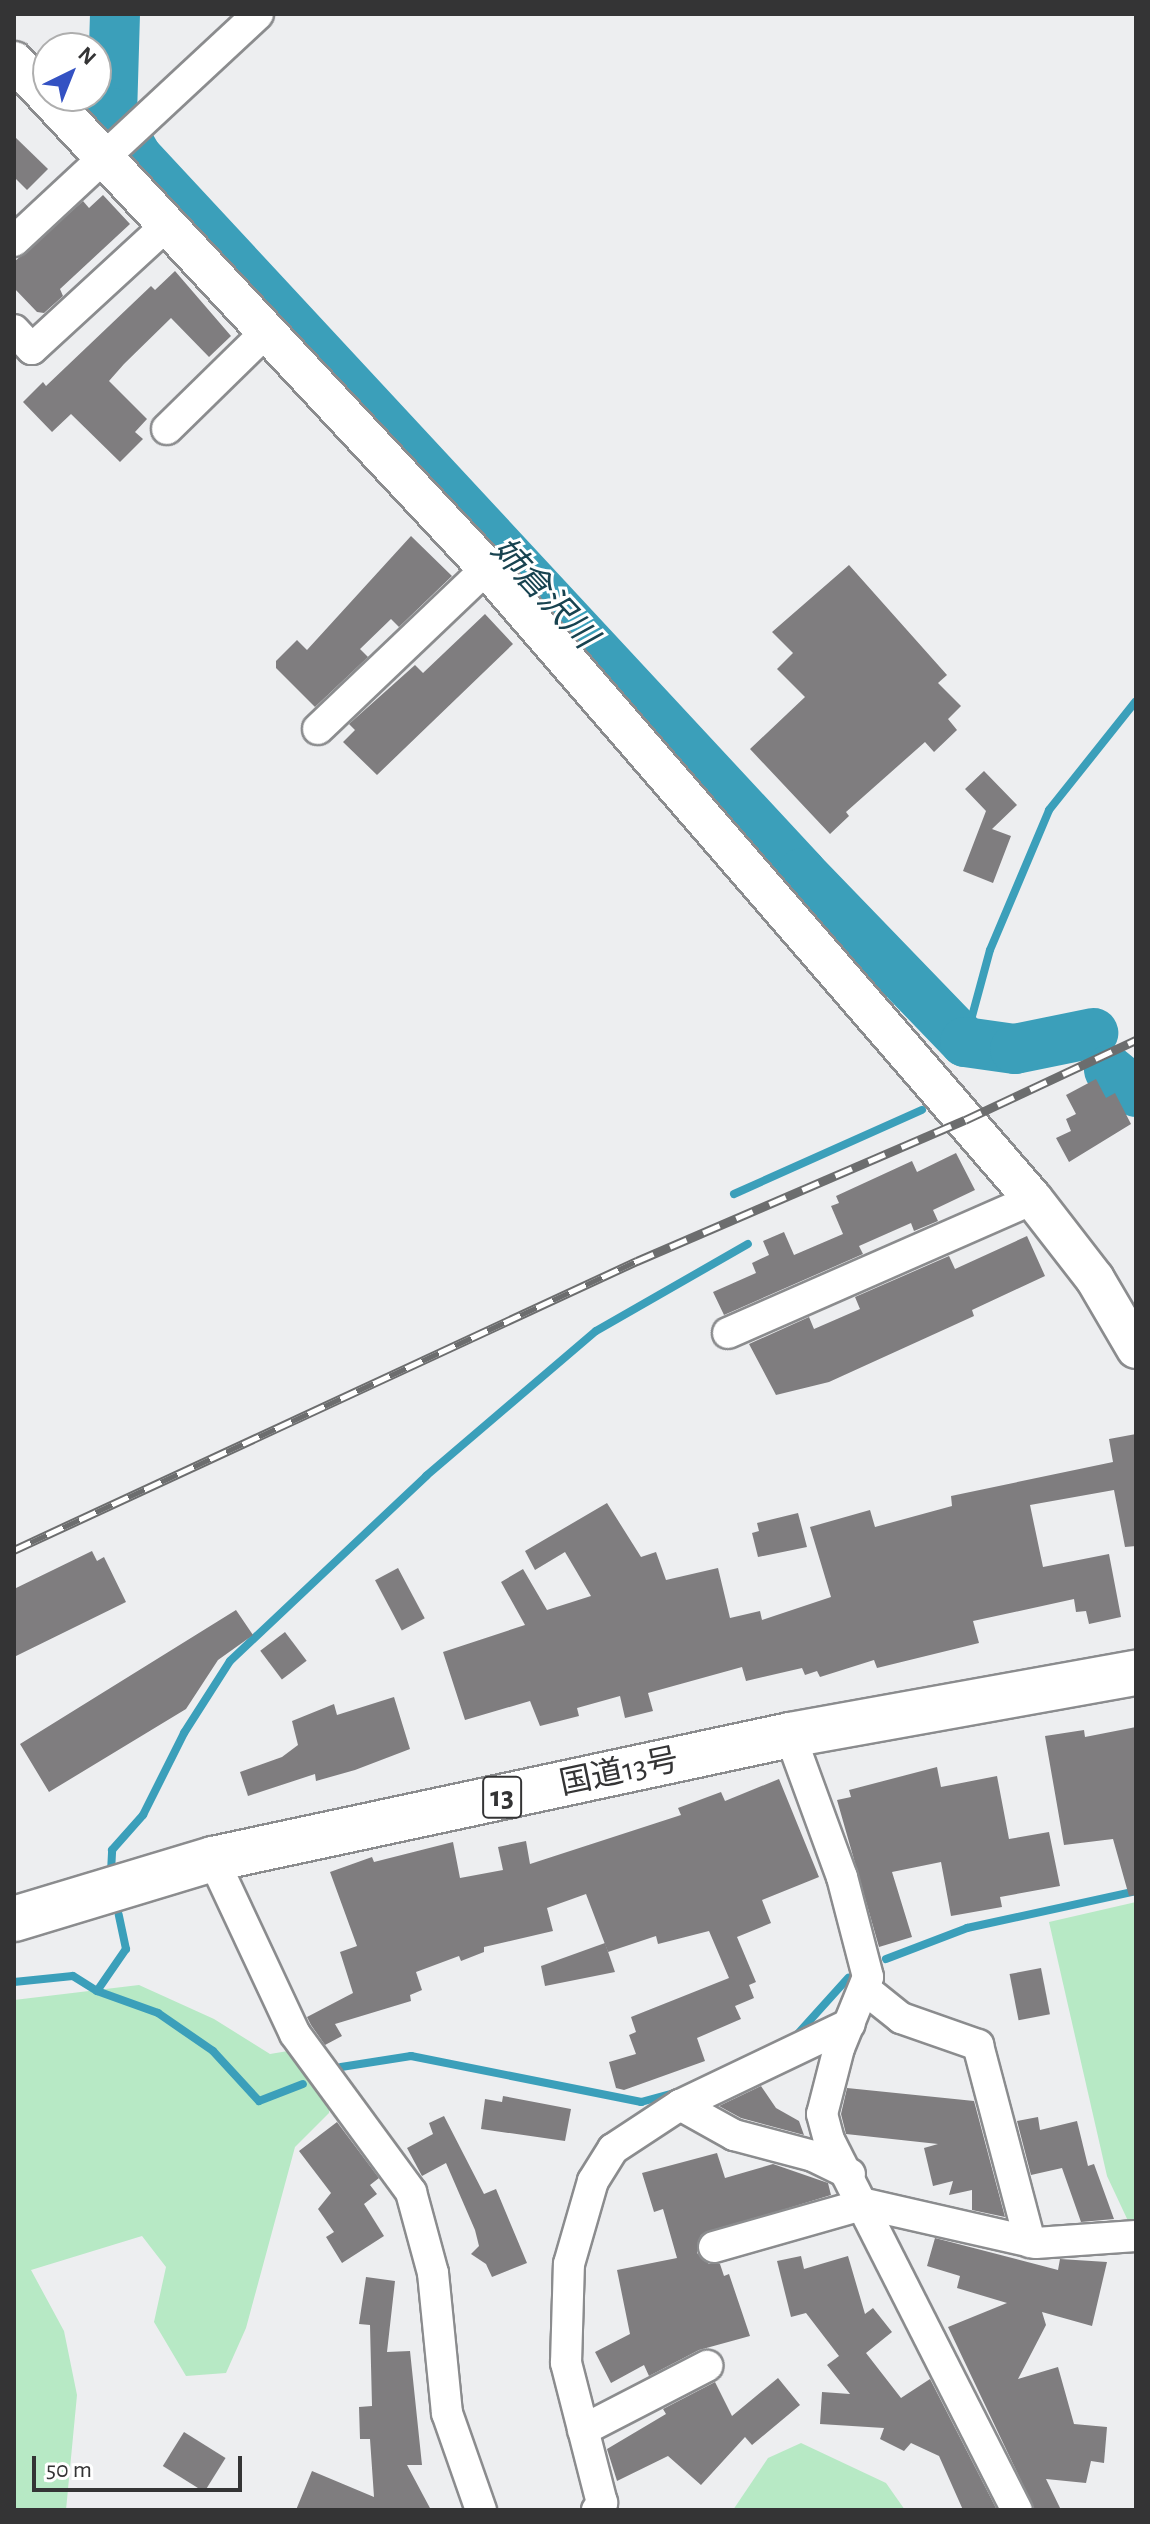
<!DOCTYPE html>
<html>
<head>
<meta charset="utf-8">
<style>
  body { margin:0 }
  #map { position:relative; width:1150px; height:2524px; overflow:hidden; background:#edeef0; font-family:"Alegreya Sans","Noto Sans JP",sans-serif }
  div>[style] { position:absolute }
  [style*='--x'] { left:calc(var(--x)*1px); top:calc(var(--y)*1px); width:calc(var(--w)*1px); rotate:calc(var(--a)*1deg) }
  .green>* { inset:0; background:#b7e9c5 }
  .stream>* { height:8px; margin:-4px; padding:0 4px; transform-origin:4px; border-radius:4px; background:#3b9fba }
  .river>* { height:50px; margin:-25px; padding:0 25px; transform-origin:25px; border-radius:25px; background:#3b9fba }
  .building>* { inset:0; background:#7f7d7f; transform-origin:0 0 }
  .roads { filter:drop-shadow(2px 0 #8b8c8e) drop-shadow(-2px 0 #8b8c8e) drop-shadow(0 2px #8b8c8e) drop-shadow(0 -2px #8b8c8e) }
  .minor>* { height:30px; margin:-15px; padding:0 15px; transform-origin:15px; border-radius:15px; background:#fff }
  .tertiary>* { height:38px; margin:-19px; padding:0 19px; transform-origin:19px; border-radius:19px; background:#fff }
  .trunk>* { height:44px; margin:-22px; padding:0 22px; transform-origin:22px; border-radius:22px; background:#fff }
  .rail>* { height:9px; margin-top:-4.5px; transform-origin:0; background:repeating-linear-gradient(90deg,#fff 0 18px,#6c6d6e 0 36px); box-sizing:border-box; border-block:2px solid #6c6d6e }
  span { translate:-50% -50%; white-space:nowrap; text-align:center; line-height:1.15; -webkit-text-stroke:6px #fff; paint-order:stroke }
  .shield-label span { padding:2px 6px; background:#fff; border:2px solid; border-radius:6px; -webkit-text-stroke-width:0 }
  .shield-label { font-size:30px; color:#343435; font-weight:700 }
  .street-label { font-size:32px; color:#343435 }
  .water-label { font-size:34px; color:#184350; font-style:italic }
  .frame { position:absolute; inset:0; border:16px solid #343435; pointer-events:none }
  .north { position:absolute; left:32px; top:32px; width:80px; height:80px; box-sizing:border-box; background:#fff; border:2px solid #aeaeae; border-radius:50%; rotate:43deg; font-size:22px; font-weight:700; line-height:32px; text-align:center; color:#343435 }
  .north::after { content:''; display:block; margin:auto; width:28px; height:36px; background:#3452c3; clip-path:polygon(50% 0,100% 100%,50% 72%,0 100%) }
  .scale { position:absolute; left:32px; top:2456px; width:210px; height:36px; box-sizing:border-box; border:4px solid #343435; border-top:0; padding-left:10px; font-size:24px; line-height:28px; white-space:nowrap; color:#343435; -webkit-text-stroke:6px #fff; paint-order:stroke }
</style>
</head>
<body>
<div id="map">
  <div class="green">
    <i style="clip-path:polygon(1136px 1902px,1136px 2222px,1129px 2223px,1107px 2176px,1049px 1922px)"></i>
    <i style="clip-path:polygon(139px 1985px,214px 2019px,270px 2054px,294px 2050px,329px 2086px,329px 2113px,295px 2147px,246px 2328px,226px 2373px,186px 2376px,154px 2322px,166px 2267px,142px 2236px,31px 2270px,64px 2331px,77px 2395px,66px 2510px,14px 2510px,14px 2000px)"></i>
    <i style="clip-path:polygon(801px 2443px,886px 2483px,905px 2510px,733px 2510px,768px 2458px)"></i>
  </div>
  <div class="stream">
    <i style="--x:965;--y:1042;--w:95;--a:-74.8"></i>
    <i style="--x:990;--y:950;--w:152;--a:-67.1"></i>
    <i style="--x:1049;--y:810;--w:139;--a:-51.4"></i>
    <i style="--x:734;--y:1194;--w:206;--a:-24.1"></i>
    <i style="--x:111;--y:1872;--w:22;--a:-87"></i>
    <i style="--x:112;--y:1850;--w:47;--a:-48.5"></i>
    <i style="--x:143;--y:1815;--w:92;--a:-63.4"></i>
    <i style="--x:184;--y:1733;--w:85;--a:-57.4"></i>
    <i style="--x:230;--y:1661;--w:270;--a:-43.3"></i>
    <i style="--x:426;--y:1476;--w:223;--a:-40.5"></i>
    <i style="--x:596;--y:1331;--w:175;--a:-29.8"></i>
    <i style="--x:886;--y:1959;--w:87;--a:-20.9"></i>
    <i style="--x:967;--y:1928;--w:173;--a:-12.3"></i>
    <i style="--x:14;--y:1982;--w:59;--a:-5.8"></i>
    <i style="--x:73;--y:1976;--w:28;--a:32"></i>
    <i style="--x:97;--y:1991;--w:51;--a:-55.4"></i>
    <i style="--x:126;--y:1949;--w:35;--a:-102"></i>
    <i style="--x:97;--y:1991;--w:65;--a:19.8"></i>
    <i style="--x:158;--y:2013;--w:67;--a:34.6"></i>
    <i style="--x:213;--y:2051;--w:68;--a:47.4"></i>
    <i style="--x:259;--y:2101;--w:47;--a:-21.1"></i>
    <i style="--x:794;--y:2038;--w:81;--a:-48"></i>
    <i style="--x:341;--y:2067;--w:71;--a:-8.9"></i>
    <i style="--x:411;--y:2056;--w:235;--a:11.3"></i>
    <i style="--x:641;--y:2102;--w:38;--a:-15"></i>
  </div>
  <div class="river">
    <i style="--x:115;--y:14;--w:99;--a:91.7"></i>
    <i style="--x:112;--y:113;--w:51;--a:60.4"></i>
    <i style="--x:137;--y:157;--w:977;--a:47.11"></i>
    <i style="--x:802;--y:873;--w:235;--a:46"></i>
    <i style="--x:965;--y:1042;--w:50;--a:8"></i>
    <i style="--x:1015;--y:1049;--w:80;--a:-11.6"></i>
    <i style="--x:1109;--y:1070;--w:35;--a:39"></i>
  </div>
  <div class="building">
    <i style="clip-path:polygon(14px 136px,48px 169px,27px 190px,14px 177px)"></i>
    <i style="clip-path:polygon(103px 195px,130px 224px,60px 289px,63px 296px,44px 313px,37px 312px,14px 288px,14px 262px,83px 201px,89px 208px)"></i>
    <i style="clip-path:polygon(175px 271px,231px 336px,209px 357px,171px 318px,124px 364px,109px 381px,147px 419px,135px 432px,143px 439px,120px 462px,71px 414px,52px 432px,23px 402px,43px 382px,46px 386px,151px 286px,155px 290px)"></i>
    <i style="clip-path:polygon(411px 536px,452px 576px,399px 627px,391px 619px,360px 649px,368px 657px,315px 707px,276px 668px,276px 661px,297px 640px,307px 650px)"></i>
    <i style="clip-path:polygon(849px 565px,947px 675px,938px 683px,961px 706px,948px 719px,957px 730px,934px 752px,925px 742px,846px 812px,849px 816px,830px 834px,750px 749px,805px 697px,777px 669px,793px 653px,772px 632px)"></i>
    <i style="clip-path:polygon(485px 614px,513px 644px,377px 775px,343px 742px,355px 730px,349px 724px,415px 665px,423px 673px)"></i>
    <i style="clip-path:polygon(984px 771px,1017px 805px,992px 829px,1011px 836px,993px 883px,963px 871px,986px 811px,965px 789px)"></i>
    <i style="clip-path:polygon(1096px 1079px,1106px 1098px,1115px 1093px,1131px 1124px,1069px 1162px,1056px 1138px,1071px 1131px,1066px 1119px,1076px 1114px,1066px 1095px)"></i>
    <i style="clip-path:polygon(956px 1153px,975px 1190px,933px 1210px,938px 1221px,914px 1231px,911px 1223px,859px 1246px,863px 1254px,724px 1315px,713px 1292px,756px 1273px,752px 1263px,769px 1255px,763px 1241px,784px 1232px,794px 1255px,843px 1234px,831px 1206px,839px 1203px,836px 1196px,912px 1161px,917px 1172px)"></i>
    <i style="clip-path:polygon(1027px 1236px,1045px 1276px,972px 1310px,974px 1316px,829px 1382px,776px 1395px,749px 1344px,809px 1317px,814px 1329px,860px 1309px,855px 1297px,949px 1256px,955px 1269px)"></i>
    <i style="clip-path:polygon(1136px 1434px,1136px 1546px,1125px 1547px,1114px 1490px,1030px 1505px,1043px 1567px,1109px 1554px,1121px 1617px,1089px 1624px,1086px 1611px,1076px 1612px,1074px 1599px,973px 1621px,979px 1643px,877px 1668px,874px 1660px,820px 1677px,817px 1671px,805px 1675px,802px 1668px,746px 1681px,742px 1667px,648px 1693px,653px 1711px,625px 1718px,620px 1696px,577px 1708px,579px 1716px,540px 1726px,530px 1701px,465px 1720px,443px 1652px,525px 1625px,501px 1582px,523px 1569px,547px 1610px,591px 1596px,565px 1552px,535px 1570px,525px 1551px,607px 1503px,641px 1557px,656px 1552px,666px 1580px,718px 1568px,730px 1618px,760px 1611px,762px 1620px,831px 1597px,810px 1527px,870px 1510px,875px 1527px,952px 1506px,951px 1496px,1113px 1462px,1109px 1439px)"></i>
    <i style="clip-path:polygon(798px 1513px,807px 1547px,758px 1557px,752px 1533px,759px 1531px,757px 1523px)"></i>
    <i style="clip-path:polygon(92px 1551px,97px 1561px,104px 1557px,126px 1602px,14px 1657px,14px 1589px)"></i>
    <i style="left:398px;top:1568px;width:57px;height:26px;rotate:62deg"></i>
    <i style="clip-path:polygon(236px 1610px,253px 1635px,218px 1660px,186px 1709px,49px 1792px,20px 1744px)"></i>
    <i style="left:285px;top:1632px;width:36px;height:31px;rotate:53deg"></i>
    <i style="clip-path:polygon(394px 1697px,410px 1749px,355px 1770px,316px 1781px,315px 1774px,248px 1796px,240px 1772px,282px 1757px,298px 1745px,292px 1721px,334px 1704px,337px 1715px)"></i>
    <i style="clip-path:polygon(1136px 1727px,1136px 1895px,1129px 1896px,1113px 1839px,1064px 1845px,1045px 1736px,1084px 1730px,1085px 1737px)"></i>
    <i style="clip-path:polygon(937px 1767px,941px 1787px,997px 1776px,1009px 1839px,1049px 1832px,1060px 1886px,1000px 1897px,1002px 1907px,951px 1916px,941px 1862px,892px 1872px,912px 1937px,879px 1947px,837px 1800px,851px 1797px,849px 1790px)"></i>
    <i style="clip-path:polygon(779px 1779px,819px 1877px,762px 1900px,771px 1923px,737px 1937px,756px 1982px,749px 1985px,754px 1998px,735px 2006px,741px 2019px,697px 2038px,705px 2061px,624px 2090px,616px 2088px,609px 2062px,636px 2054px,629px 2035px,636px 2032px,631px 2017px,729px 1978px,709px 1931px,658px 1944px,656px 1936px,608px 1952px,586px 1894px,547px 1908px,553px 1931px,484px 1947px,484px 1952px,461px 1961px,459px 1956px,416px 1972px,422px 1990px,410px 1995px,411px 2001px,335px 2024px,342px 2036px,325px 2045px,311px 2025px,307px 2017px,353px 1993px,340px 1952px,357px 1946px,330px 1872px,372px 1857px,374px 1862px,453px 1842px,460px 1878px,503px 1870px,498px 1847px,526px 1841px,530px 1864px,681px 1815px,678px 1808px,721px 1792px,725px 1801px)"></i>
    <i style="clip-path:polygon(605px 1943px,615px 1972px,545px 1986px,541px 1966px)"></i>
    <i style="left:1041px;top:1968px;width:47px;height:32px;rotate:79deg"></i>
    <i style="clip-path:polygon(761px 2086px,776px 2108px,799px 2121px,804px 2135px,741px 2118px,719px 2106px)"></i>
    <i style="clip-path:polygon(847px 2088px,974px 2101px,1005px 2217px,972px 2210px,972px 2190px,949px 2195px,953px 2181px,933px 2186px,924px 2148px,938px 2144px,846px 2134px,841px 2114px)"></i>
    <i style="clip-path:polygon(503px 2096px,571px 2109px,565px 2141px,481px 2129px,485px 2099px,502px 2102px)"></i>
    <i style="clip-path:polygon(444px 2116px,484px 2194px,496px 2189px,527px 2263px,492px 2277px,486px 2264px,471px 2254px,479px 2246px,475px 2230px,446px 2163px,422px 2176px,407px 2148px,433px 2134px,429px 2123px)"></i>
    <i style="clip-path:polygon(1038px 2117px,1040px 2130px,1077px 2121px,1088px 2166px,1094px 2164px,1114px 2219px,1081px 2222px,1062px 2168px,1031px 2175px,1017px 2121px)"></i>
    <i style="clip-path:polygon(337px 2122px,379px 2178px,370px 2185px,377px 2194px,364px 2204px,384px 2236px,342px 2263px,326px 2237px,334px 2232px,318px 2209px,331px 2193px,299px 2151px)"></i>
    <i style="clip-path:polygon(717px 2153px,725px 2178px,773px 2164px,828px 2183px,831px 2195px,701px 2235px,697px 2253px,709px 2264px,720px 2264px,724px 2276px,729px 2274px,750px 2336px,699px 2350px,649px 2376px,644px 2365px,611px 2383px,595px 2352px,630px 2334px,617px 2270px,677px 2258px,663px 2209px,654px 2212px,642px 2173px)"></i>
    <i style="clip-path:polygon(935px 2238px,1058px 2270px,1060px 2259px,1107px 2262px,1092px 2326px,1042px 2312px,1046px 2325px,1018px 2379px,1058px 2367px,1074px 2424px,1107px 2427px,1104px 2463px,1091px 2461px,1086px 2483px,1046px 2479px,1061px 2510px,1035px 2510px,948px 2327px,1007px 2303px,957px 2288px,960px 2276px,927px 2266px)"></i>
    <i style="clip-path:polygon(801px 2256px,804px 2269px,848px 2256px,865px 2314px,873px 2308px,892px 2332px,866px 2353px,901px 2398px,930px 2379px,997px 2510px,963px 2510px,939px 2456px,911px 2443px,904px 2451px,880px 2439px,884px 2428px,820px 2424px,822px 2392px,850px 2394px,827px 2365px,839px 2356px,806px 2313px,791px 2317px,777px 2261px)"></i>
    <i style="clip-path:polygon(366px 2277px,395px 2281px,387px 2352px,410px 2351px,422px 2465px,407px 2465px,431px 2510px,296px 2510px,312px 2471px,374px 2497px,370px 2439px,360px 2439px,359px 2407px,372px 2406px,370px 2325px,359px 2324px)"></i>
    <i style="clip-path:polygon(778px 2378px,800px 2405px,752px 2445px,745px 2437px,701px 2485px,668px 2456px,617px 2481px,607px 2449px,666px 2414px,663px 2409px,715px 2382px,732px 2416px)"></i>
    <i style="left:184px;top:2432px;width:49px;height:40px;rotate:32deg"></i>
  </div>
  <div class="roads">
    <div class="minor">
      <i style="--x:14;--y:241;--w:333;--a:-42.9"></i>
      <i style="--x:14;--y:330;--w:26;--a:47"></i>
      <i style="--x:32;--y:349;--w:183;--a:-42.6"></i>
      <i style="--x:167;--y:429;--w:139;--a:-44.4"></i>
      <i style="--x:318;--y:729;--w:233;--a:-43.6"></i>
      <i style="--x:728;--y:1333;--w:333;--a:-23.7"></i>
      <i style="--x:790;--y:1735;--w:151;--a:69.9"></i>
      <i style="--x:842;--y:1877;--w:103;--a:75.4"></i>
      <i style="--x:868;--y:1977;--w:77;--a:112.2"></i>
      <i style="--x:839;--y:2048;--w:68;--a:104.4"></i>
      <i style="--x:822;--y:2114;--w:27;--a:75"></i>
      <i style="--x:829;--y:2140;--w:415;--a:63.1"></i>
      <i style="--x:213;--y:1859;--w:193;--a:64.9"></i>
      <i style="--x:295;--y:2034;--w:196;--a:53.7"></i>
      <i style="--x:411;--y:2192;--w:84;--a:74.8"></i>
      <i style="--x:433;--y:2273;--w:141;--a:84.3"></i>
      <i style="--x:447;--y:2413;--w:103;--a:70.7"></i>
      <i style="--x:866;--y:1990;--w:45;--a:38.7"></i>
      <i style="--x:901;--y:2018;--w:82;--a:19.3"></i>
      <i style="--x:978;--y:2045;--w:204;--a:75.2"></i>
      <i style="--x:680;--y:2105;--w:188;--a:-25.5"></i>
      <i style="--x:714;--y:2247;--w:157;--a:-15.9"></i>
      <i style="--x:865;--y:2204;--w:175;--a:12.8"></i>
      <i style="--x:1036;--y:2243;--w:100;--a:-4"></i>
      <i style="--x:583;--y:2430;--w:140;--a:-27.3"></i>
      <i style="--x:597;--y:2510;--w:9;--a:-54"></i>
      <i style="--x:602;--y:2503;--w:145;--a:-104.4"></i>
      <i style="--x:566;--y:2363;--w:99;--a:-88.3"></i>
      <i style="--x:569;--y:2264;--w:86;--a:-73.9"></i>
      <i style="--x:593;--y:2181;--w:38;--a:-58"></i>
      <i style="--x:613;--y:2149;--w:80;--a:-33.3"></i>
      <i style="--x:680;--y:2105;--w:62;--a:29.1"></i>
      <i style="--x:734;--y:2135;--w:82;--a:14.9"></i>
      <i style="--x:813;--y:2156;--w:41;--a:25.9"></i>
    </div>
    <div class="tertiary">
      <i style="--x:14;--y:61;--w:693;--a:46.99"></i>
      <i style="--x:487;--y:568;--w:834;--a:49.13"></i>
      <i style="--x:1033;--y:1199;--w:101;--a:52.2"></i>
      <i style="--x:1095;--y:1279;--w:81;--a:59.6"></i>
    </div>
    <div class="trunk">
      <i style="--x:14;--y:1919;--w:208;--a:-16.8"></i>
      <i style="--x:213;--y:1859;--w:590;--a:-12.13"></i>
      <i style="--x:790;--y:1735;--w:352;--a:-10.2"></i>
    </div>
  </div>
  <div class="rail">
    <i style="--x:14;--y:1550;--w:687;--a:-24.89"></i>
    <i style="--x:637;--y:1261;--w:357;--a:-23.3"></i>
    <i style="--x:965;--y:1120;--w:189;--a:-25.1"></i>
  </div>
  <div class="shield-label">
    <span style="left:502px;top:1797px">13</span>
  </div>
  <div class="street-label">
    <span style="left:619px;top:1772px;rotate:-12deg">国道13号</span>
  </div>
  <div class="water-label">
    <span style="left:543px;top:594px;rotate:47deg">姉倉沢川</span>
  </div>
  <div class="frame"></div>
  <div class="north">N</div>
  <div class="scale">50 m</div>
</div>
</body>
</html>
